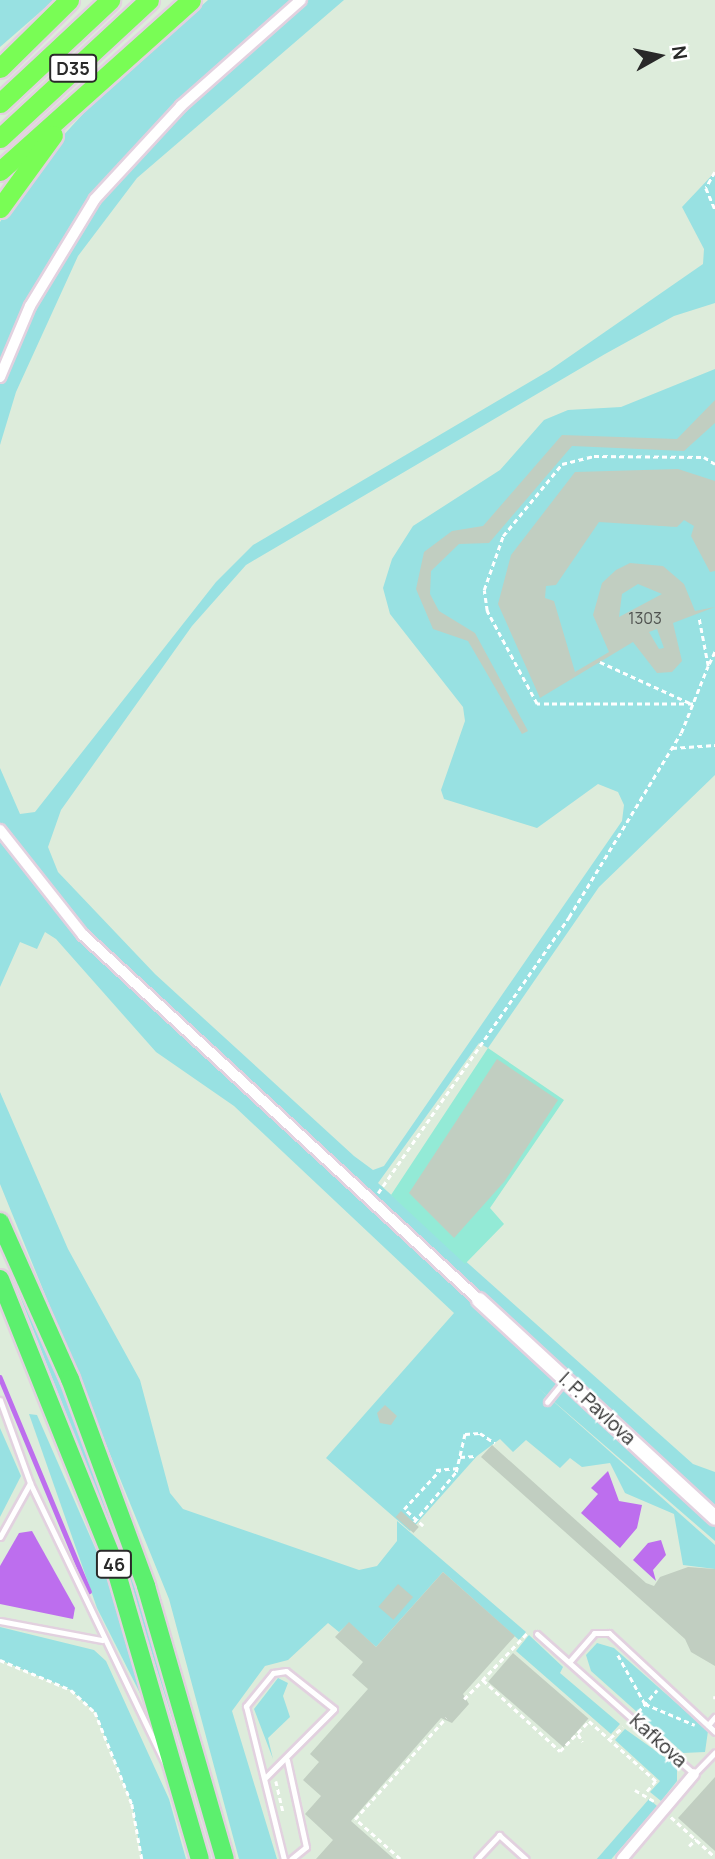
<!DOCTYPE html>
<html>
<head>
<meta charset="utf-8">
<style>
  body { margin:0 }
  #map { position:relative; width:715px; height:1859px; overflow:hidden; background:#ddecdb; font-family:Manrope,sans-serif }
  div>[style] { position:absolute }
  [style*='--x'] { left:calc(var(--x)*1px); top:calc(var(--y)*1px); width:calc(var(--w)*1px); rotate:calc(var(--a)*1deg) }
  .green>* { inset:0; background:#98e1e2; transform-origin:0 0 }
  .pitch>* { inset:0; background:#93ead6 }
  .water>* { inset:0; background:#bd6eee }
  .stream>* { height:4.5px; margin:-2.25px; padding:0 2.25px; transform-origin:2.25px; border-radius:2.25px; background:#bd6eee }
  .building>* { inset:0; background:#c1cec1; transform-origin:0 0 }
  .path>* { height:2.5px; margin-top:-1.25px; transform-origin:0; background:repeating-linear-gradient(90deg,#fff 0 5px,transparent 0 8.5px) }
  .roads { filter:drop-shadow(2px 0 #e2d1df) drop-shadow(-2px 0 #e2d1df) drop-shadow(0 2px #e2d1df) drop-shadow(0 -2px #e2d1df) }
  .service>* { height:5px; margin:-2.5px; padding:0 2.5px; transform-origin:2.5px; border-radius:2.5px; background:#fff }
  .minor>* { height:10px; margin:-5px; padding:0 5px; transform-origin:5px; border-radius:5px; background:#fff }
  .tertiary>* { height:14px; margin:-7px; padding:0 7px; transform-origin:7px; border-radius:7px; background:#fff }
  .primary>* { height:18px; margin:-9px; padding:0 9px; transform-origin:9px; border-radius:9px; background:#5cf06e }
  .motorway>* { height:19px; margin:-9.5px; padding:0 9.5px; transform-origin:9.5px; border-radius:9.5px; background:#79fd55 }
  span { translate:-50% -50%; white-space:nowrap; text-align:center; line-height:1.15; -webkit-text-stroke:5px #fff; paint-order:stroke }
  .number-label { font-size:16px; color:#4f524f }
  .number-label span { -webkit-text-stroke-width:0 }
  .shield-label span { padding:2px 5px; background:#fff; border:2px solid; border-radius:5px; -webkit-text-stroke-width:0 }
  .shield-label { font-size:18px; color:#292929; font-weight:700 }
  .street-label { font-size:19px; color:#292929 }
  .north { position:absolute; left:624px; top:21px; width:70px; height:70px; -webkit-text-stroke:5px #fff; paint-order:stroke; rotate:81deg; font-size:19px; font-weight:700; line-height:28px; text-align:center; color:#292929 }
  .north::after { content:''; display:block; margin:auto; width:24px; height:32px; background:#292929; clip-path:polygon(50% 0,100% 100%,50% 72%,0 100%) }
</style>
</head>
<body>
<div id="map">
  <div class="green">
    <i style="clip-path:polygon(0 0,54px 0,0 47px)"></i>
    <i style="clip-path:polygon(208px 0,344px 0,137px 178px,78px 256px,16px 392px,0 445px,0 222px,38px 163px,93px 103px)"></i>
    <i style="clip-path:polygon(715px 172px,715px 303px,674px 316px,605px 354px,246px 565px,192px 626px,61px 810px,48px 847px,58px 872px,155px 974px,354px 1156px,373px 1170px,384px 1166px,622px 821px,624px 805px,618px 792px,598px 784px,537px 828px,444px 799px,441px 790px,465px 721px,463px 707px,390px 614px,383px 588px,392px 559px,413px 526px,500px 470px,544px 420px,568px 410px,621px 407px,715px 369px,715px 775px,599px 887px,488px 1048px,479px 1043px,378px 1183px,693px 1464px,715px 1472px,715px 1541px,536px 1386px,715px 1545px,715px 1569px,683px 1565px,674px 1514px,625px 1493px,610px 1463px,582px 1467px,570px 1458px,560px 1468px,526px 1440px,513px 1452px,500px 1439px,477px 1456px,410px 1531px,326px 1458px,454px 1313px,234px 1106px,156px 1052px,56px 939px,45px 932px,37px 949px,20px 942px,0 987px,0 768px,20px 814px,35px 812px,216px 582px,253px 545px,550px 370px,703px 264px,704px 249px,682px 207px)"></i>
    <i style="clip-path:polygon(0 1092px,68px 1249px,140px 1380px,170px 1493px,183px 1509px,359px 1570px,377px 1566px,397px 1541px,397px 1521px,526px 1632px,519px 1640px,443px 1572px,376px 1647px,349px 1623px,339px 1632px,328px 1623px,288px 1660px,265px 1666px,232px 1711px,277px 1859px,239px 1859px,169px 1599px,0 1184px)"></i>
    <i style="clip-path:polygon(0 1245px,72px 1410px,122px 1544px,216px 1859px,120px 1551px)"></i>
    <i style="clip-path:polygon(29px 1414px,37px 1415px,107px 1575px,154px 1721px,97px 1608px)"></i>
    <i style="clip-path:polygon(0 1428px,21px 1476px,0 1517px)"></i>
    <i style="clip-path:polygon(0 1627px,94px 1650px,106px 1661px,169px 1799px,186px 1859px,142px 1859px,132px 1804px,95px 1712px,71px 1690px,0 1660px)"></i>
    <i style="clip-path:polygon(529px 1635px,563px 1667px,560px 1673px,620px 1724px,611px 1734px,516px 1651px)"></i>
    <i style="clip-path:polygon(597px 1643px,614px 1648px,708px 1731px,705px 1752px,683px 1753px,591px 1671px,586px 1655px)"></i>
    <i style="clip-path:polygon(278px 1678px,288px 1683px,283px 1696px,290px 1717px,268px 1738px,273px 1759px,254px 1709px)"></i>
    <i style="clip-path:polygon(625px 1729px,677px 1766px,677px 1781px,661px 1801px,650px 1792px,660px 1781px,615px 1740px)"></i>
    <i style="left:649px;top:1799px;width:11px;height:80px;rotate:41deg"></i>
  </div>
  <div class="pitch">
    <i style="clip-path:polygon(488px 1048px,564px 1100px,490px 1208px,504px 1224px,465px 1264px,391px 1195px)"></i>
  </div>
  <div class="water">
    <i style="clip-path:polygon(608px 1471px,619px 1501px,642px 1505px,637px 1528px,620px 1548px,581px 1513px,598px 1494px,591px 1488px)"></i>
    <i style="clip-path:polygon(32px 1531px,75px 1608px,73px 1619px,0 1604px,0 1566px,19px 1533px)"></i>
    <i style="clip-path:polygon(661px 1540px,666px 1555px,653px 1570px,656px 1581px,633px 1560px,648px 1543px)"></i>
  </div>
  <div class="stream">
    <i style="--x:0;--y:1377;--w:232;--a:67.4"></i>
  </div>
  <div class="building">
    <i style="clip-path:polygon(715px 400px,715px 423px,684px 451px,572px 446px,489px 543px,459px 544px,431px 571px,430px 594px,439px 611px,475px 633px,528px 731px,522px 734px,468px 641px,433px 629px,416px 589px,424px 552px,452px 531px,483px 526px,562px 435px,677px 439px)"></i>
    <i style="clip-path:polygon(evenodd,678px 469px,715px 481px,715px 571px,710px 572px,691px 536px,694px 526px,684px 520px,677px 527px,599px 522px,556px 585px,546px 586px,545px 598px,554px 601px,575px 672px,609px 652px,593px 615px,602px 583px,616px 570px,630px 563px,663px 566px,684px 584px,695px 611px,715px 607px,673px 623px,682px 661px,672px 672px,657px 673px,633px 642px,540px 698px,498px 604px,511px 555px,575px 472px,678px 469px,638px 584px,662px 594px,619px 617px,622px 594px,638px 584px,678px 469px,657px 629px,664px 648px,659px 649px,649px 632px,657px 629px)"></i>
    <i style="clip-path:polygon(497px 1059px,558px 1100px,504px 1182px,454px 1238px,409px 1193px)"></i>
    <i style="clip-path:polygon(385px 1405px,397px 1416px,391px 1425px,380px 1423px,377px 1413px)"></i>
    <i style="clip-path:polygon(492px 1445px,646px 1583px,654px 1586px,660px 1577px,688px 1567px,715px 1569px,715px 1666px,691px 1652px,685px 1639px,481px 1457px)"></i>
    <i style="left:401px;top:1511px;width:24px;height:8px;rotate:42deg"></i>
    <i style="clip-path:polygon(443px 1572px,515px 1636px,463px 1694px,469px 1704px,452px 1723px,441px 1718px,351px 1821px,394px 1859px,316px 1859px,333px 1840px,305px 1814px,321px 1796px,303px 1780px,319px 1762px,310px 1754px,368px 1689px,352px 1675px,363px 1662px,335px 1637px,349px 1622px,376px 1647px)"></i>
    <i style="left:398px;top:1584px;width:20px;height:30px;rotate:41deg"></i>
    <i style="left:513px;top:1653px;width:100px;height:38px;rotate:41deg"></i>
    <i style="clip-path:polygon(715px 1777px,715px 1851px,678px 1818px)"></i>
  </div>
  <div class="path">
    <i style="--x:715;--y:172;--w:18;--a:119"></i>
    <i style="--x:706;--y:188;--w:23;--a:67"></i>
    <i style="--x:600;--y:662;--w:99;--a:24.5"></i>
    <i style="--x:709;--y:664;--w:14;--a:-65"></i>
    <i style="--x:693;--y:704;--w:156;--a:180"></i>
    <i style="--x:537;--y:704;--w:106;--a:-118.3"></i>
    <i style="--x:487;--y:611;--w:21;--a:-98"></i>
    <i style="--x:484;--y:590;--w:57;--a:-70.6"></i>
    <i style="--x:503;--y:536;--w:93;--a:-50.7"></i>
    <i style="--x:562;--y:464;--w:33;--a:-14"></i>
    <i style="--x:594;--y:456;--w:110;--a:0.5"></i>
    <i style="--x:704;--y:457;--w:13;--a:32"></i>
    <i style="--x:672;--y:748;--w:43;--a:-4"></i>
    <i style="--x:378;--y:1193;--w:336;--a:-55.3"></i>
    <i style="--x:569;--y:917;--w:215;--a:-58.7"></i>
    <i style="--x:681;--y:733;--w:72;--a:-68.1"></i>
    <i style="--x:708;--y:666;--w:48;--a:-100.8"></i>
    <i style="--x:460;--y:1457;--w:16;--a:-4"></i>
    <i style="--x:436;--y:1470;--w:23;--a:-5"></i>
    <i style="--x:414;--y:1522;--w:65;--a:-50"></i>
    <i style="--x:456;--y:1472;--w:39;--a:-77"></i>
    <i style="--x:465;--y:1434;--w:15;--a:-4"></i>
    <i style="--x:480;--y:1433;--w:18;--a:34"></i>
    <i style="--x:423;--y:1526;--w:25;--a:-138"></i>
    <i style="--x:404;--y:1509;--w:53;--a:-47.3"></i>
    <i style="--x:527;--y:1634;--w:64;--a:133.7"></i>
    <i style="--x:483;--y:1680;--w:105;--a:42.7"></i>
    <i style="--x:560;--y:1751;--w:42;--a:-46"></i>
    <i style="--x:589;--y:1721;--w:90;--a:41.8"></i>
    <i style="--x:656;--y:1781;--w:16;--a:130"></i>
    <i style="--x:618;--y:1655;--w:56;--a:61.1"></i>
    <i style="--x:645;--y:1704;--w:54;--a:22.8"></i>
    <i style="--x:0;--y:1660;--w:77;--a:22.9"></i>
    <i style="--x:71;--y:1690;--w:33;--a:43"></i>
    <i style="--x:95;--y:1712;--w:99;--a:68.1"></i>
    <i style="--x:132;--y:1804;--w:56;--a:79.7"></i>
    <i style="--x:715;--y:1696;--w:3;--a:90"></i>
    <i style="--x:464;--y:1699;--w:27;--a:-45"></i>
    <i style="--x:638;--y:1712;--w:29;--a:-49"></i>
    <i style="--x:578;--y:1734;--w:9;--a:58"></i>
    <i style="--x:610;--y:1738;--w:17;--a:-40"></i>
    <i style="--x:276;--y:1781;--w:31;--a:77"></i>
    <i style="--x:635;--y:1790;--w:24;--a:30"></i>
    <i style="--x:671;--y:1817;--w:59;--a:42.3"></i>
    <i style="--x:689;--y:1846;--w:10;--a:-45"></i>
    <i style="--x:400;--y:1859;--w:60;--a:-138.4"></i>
    <i style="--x:355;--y:1819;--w:136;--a:-48"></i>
  </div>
  <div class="roads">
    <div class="service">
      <i style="--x:0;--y:1400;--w:88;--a:70.1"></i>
      <i style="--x:30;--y:1483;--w:312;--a:64.3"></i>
      <i style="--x:547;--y:1402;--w:26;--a:-51"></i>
      <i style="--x:0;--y:1537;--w:62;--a:-60.9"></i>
      <i style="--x:0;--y:1621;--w:104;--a:10.6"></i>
      <i style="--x:537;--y:1634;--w:210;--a:41.7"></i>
      <i style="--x:694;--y:1774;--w:30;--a:-46"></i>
      <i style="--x:570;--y:1661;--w:37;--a:-49"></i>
      <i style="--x:594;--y:1633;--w:15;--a:0"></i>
      <i style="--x:609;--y:1633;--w:145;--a:43"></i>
      <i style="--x:708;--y:1725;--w:11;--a:-49"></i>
      <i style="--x:287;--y:1760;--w:89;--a:77.7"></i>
      <i style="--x:306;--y:1847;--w:19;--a:141"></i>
      <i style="--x:266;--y:1777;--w:96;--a:-45"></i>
      <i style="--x:334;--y:1709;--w:61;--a:-141.6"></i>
      <i style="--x:286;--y:1671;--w:13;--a:171"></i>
      <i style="--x:273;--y:1673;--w:43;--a:129.3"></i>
      <i style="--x:246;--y:1706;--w:158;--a:76.1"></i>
      <i style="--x:477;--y:1859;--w:33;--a:-47"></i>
      <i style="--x:499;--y:1835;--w:36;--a:42"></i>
    </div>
    <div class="minor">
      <i style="--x:0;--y:377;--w:77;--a:-67.1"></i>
      <i style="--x:30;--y:306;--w:125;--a:-58.7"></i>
      <i style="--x:95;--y:199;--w:127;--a:-47.2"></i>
      <i style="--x:181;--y:106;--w:160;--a:-41.5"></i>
      <i style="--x:0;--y:830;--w:134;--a:51.7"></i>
      <i style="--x:83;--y:935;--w:539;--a:42.67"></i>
      <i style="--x:622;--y:1859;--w:111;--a:-49.7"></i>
    </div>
    <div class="tertiary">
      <i style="--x:479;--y:1300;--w:321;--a:42.7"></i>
    </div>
    <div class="primary">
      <i style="--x:0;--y:1222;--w:172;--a:66"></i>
      <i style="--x:70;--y:1379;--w:221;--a:69.8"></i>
      <i style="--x:146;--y:1586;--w:284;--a:73.9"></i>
      <i style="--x:0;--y:1279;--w:303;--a:68.1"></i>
      <i style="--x:113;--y:1560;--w:311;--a:73.8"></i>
    </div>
    <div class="motorway">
      <i style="--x:0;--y:68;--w:97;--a:-44.6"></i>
      <i style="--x:0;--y:103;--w:151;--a:-43.1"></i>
      <i style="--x:0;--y:138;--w:203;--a:-42.8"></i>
      <i style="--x:0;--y:171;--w:256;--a:-41.8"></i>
      <i style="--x:0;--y:208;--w:90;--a:-54"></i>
    </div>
  </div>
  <div class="number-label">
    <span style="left:645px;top:618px">1303</span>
  </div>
  <div class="shield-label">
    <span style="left:73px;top:68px">D35</span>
    <span style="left:114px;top:1564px">46</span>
  </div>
  <div class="street-label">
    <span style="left:597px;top:1409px;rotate:43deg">I. P. Pavlova</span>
    <span style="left:658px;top:1741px;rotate:42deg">Kafkova</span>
  </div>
  <div class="north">N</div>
</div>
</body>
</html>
